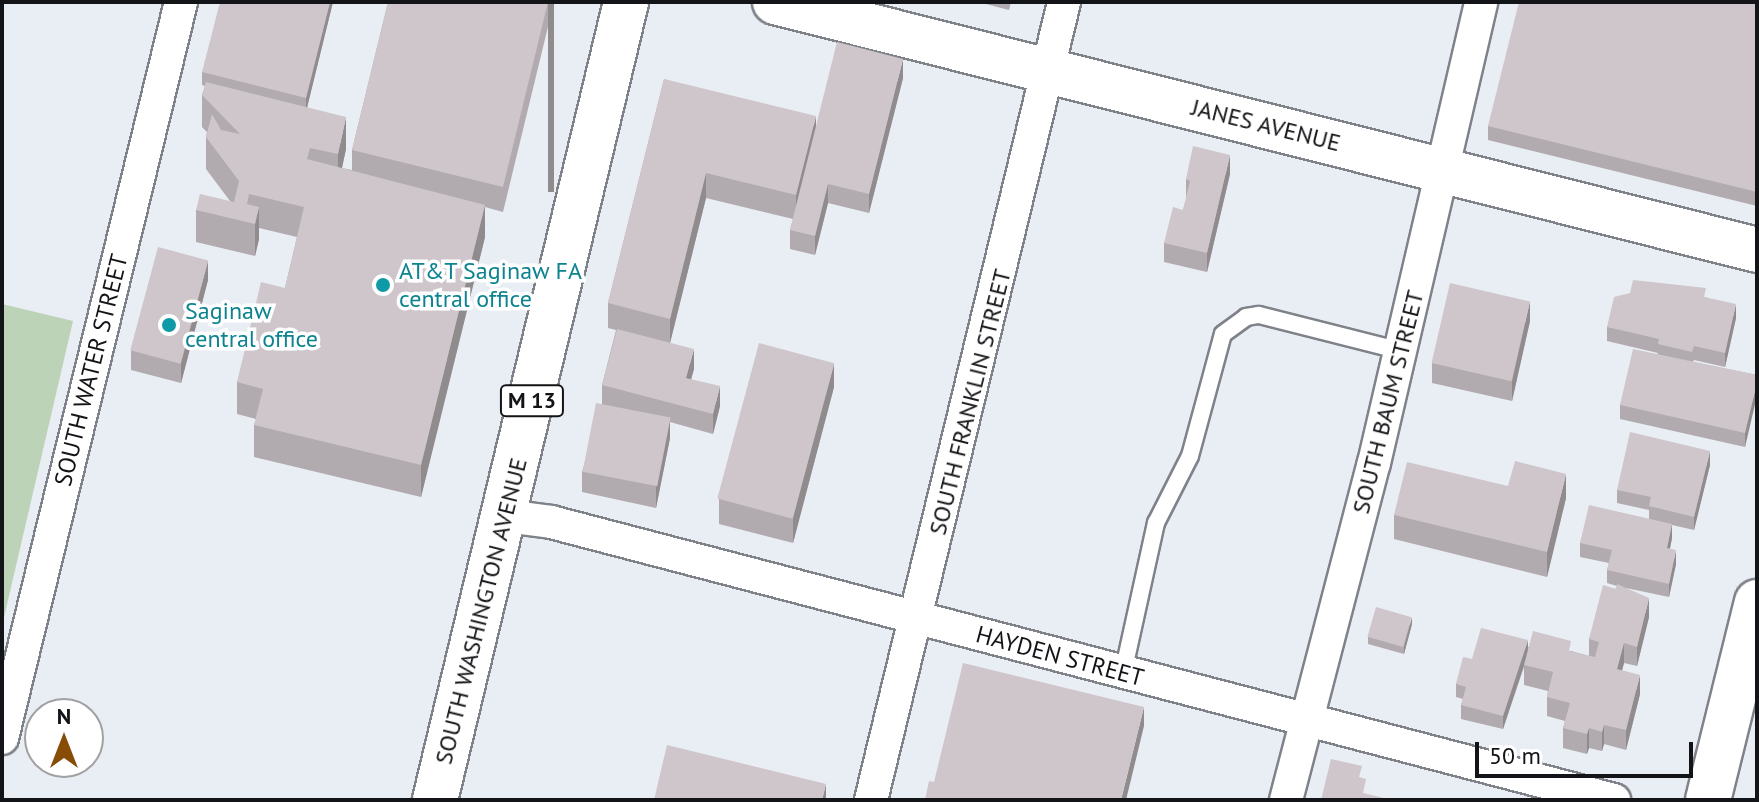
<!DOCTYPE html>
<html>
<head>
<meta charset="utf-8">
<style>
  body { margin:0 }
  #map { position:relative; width:1759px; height:802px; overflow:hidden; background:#e9edf4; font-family:"PT Sans",sans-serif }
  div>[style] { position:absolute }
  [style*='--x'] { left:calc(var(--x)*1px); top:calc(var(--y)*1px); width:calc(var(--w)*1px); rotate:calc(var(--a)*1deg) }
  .green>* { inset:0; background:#bcd3b8 }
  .roads { filter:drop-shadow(2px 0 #7f8289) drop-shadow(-2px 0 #7f8289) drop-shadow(0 2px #7f8289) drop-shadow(0 -2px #7f8289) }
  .lane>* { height:16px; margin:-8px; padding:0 8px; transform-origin:8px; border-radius:8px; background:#fff }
  .street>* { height:32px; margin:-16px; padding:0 16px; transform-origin:16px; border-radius:16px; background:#fff }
  .secondary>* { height:44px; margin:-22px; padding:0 22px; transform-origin:22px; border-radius:22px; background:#fff }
  .primary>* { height:44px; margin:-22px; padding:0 22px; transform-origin:22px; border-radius:22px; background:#fff }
  .wall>* { inset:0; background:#b1aaae }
  .shaded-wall>* { inset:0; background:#908b8d; transform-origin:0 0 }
  .building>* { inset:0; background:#cec6ca; transform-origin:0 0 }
  .dots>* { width:22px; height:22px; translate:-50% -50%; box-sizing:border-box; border:4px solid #fff; border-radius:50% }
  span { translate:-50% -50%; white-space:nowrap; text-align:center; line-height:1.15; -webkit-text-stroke:7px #fff; paint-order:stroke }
  .shield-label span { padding:2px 6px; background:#fff; border:2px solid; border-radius:6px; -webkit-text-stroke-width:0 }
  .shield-label { font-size:22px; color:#131417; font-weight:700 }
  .street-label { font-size:24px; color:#131417 }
  .culture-label { font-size:24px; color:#0d838f }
  .left { translate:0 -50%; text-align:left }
  .frame { position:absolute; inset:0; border:4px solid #131417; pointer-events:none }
  .north { position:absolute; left:24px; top:698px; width:80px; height:80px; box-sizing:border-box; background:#fff; border:2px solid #a1a1a2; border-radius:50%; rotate:0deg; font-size:22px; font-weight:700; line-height:32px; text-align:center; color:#131417 }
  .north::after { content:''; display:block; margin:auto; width:28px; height:36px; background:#874c05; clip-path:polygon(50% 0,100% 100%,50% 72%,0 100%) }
  .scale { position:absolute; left:1475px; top:742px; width:218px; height:36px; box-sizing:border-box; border:4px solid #131417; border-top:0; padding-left:10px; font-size:24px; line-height:28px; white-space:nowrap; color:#131417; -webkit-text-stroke:6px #fff; paint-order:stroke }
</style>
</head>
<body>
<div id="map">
  <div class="green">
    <i style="clip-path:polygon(2px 304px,73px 321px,2px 626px)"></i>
  </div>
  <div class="roads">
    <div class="lane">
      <i style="--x:1123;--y:673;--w:154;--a:-77.6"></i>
      <i style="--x:1156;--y:523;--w:75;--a:-63.1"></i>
      <i style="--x:1190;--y:456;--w:126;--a:-74.9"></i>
      <i style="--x:1223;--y:334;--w:29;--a:-36"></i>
      <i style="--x:1246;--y:317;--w:13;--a:-9"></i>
      <i style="--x:1259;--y:315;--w:146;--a:14.2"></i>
    </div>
    <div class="street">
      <i style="--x:505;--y:516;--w:46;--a:7.4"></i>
      <i style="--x:551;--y:522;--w:1099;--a:14.66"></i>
      <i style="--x:2;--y:738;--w:757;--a:-76.33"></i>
      <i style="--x:871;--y:800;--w:821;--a:-76.4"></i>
      <i style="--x:1286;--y:800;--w:348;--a:-75.4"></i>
      <i style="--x:1374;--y:463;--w:473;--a:-76.9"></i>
    </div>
    <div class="secondary">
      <i style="--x:775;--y:2;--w:1013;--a:14.17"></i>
      <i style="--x:1708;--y:800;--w:204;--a:-76.1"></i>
    </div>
    <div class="primary">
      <i style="--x:435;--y:800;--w:821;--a:-76.54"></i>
    </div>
  </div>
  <div class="wall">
    <i style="clip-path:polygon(333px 2px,307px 107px,346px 149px,342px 168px,352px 170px,352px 150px,388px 2px,554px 2px,503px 212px,485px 207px,485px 237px,421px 497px,254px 457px,254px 425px,256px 419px,237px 414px,237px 382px,285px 288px,297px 237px,259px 228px,259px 239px,255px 256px,196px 242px,196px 210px,230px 201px,206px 169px,206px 137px,207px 132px,202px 127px,202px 95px,205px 86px,202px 85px,202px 72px)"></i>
    <i style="clip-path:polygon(978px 2px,1011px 2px,1009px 10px)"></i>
    <i style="clip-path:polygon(1757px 2px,1757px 206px,1488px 140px,1488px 126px)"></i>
    <i style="clip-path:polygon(903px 78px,869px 213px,828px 203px,815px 255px,790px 249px,790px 230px,793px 219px,706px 198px,670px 343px,694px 369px,691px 379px,720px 406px,713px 434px,670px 422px,670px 438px,656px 508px,582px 492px,582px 472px,602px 404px,602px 385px,616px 330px,608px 328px,608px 303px,664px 79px,816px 127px)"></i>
    <i style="clip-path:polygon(1230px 174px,1207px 272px,1164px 262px,1164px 243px,1183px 210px,1186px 199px,1186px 179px)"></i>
    <i style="clip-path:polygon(208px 280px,181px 383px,131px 370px,131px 351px)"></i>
    <i style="clip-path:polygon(1706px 297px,1736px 318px,1725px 367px,1694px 360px,1693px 362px,1757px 375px,1745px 447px,1620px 419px,1620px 405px,1658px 353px,1607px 341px,1607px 327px)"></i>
    <i style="clip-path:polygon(1530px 321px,1512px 401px,1432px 383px,1432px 363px)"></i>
    <i style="clip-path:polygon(834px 387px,793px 543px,719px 524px,719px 499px)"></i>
    <i style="clip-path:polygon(1710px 465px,1694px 530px,1672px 525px,1672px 538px,1670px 549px,1676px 564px,1669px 597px,1626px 588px,1649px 617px,1637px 666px,1624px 663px,1622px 670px,1640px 694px,1626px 750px,1604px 744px,1602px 751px,1589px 748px,1587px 754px,1563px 748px,1563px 728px,1565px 721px,1547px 716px,1547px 697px,1548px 691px,1524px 685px,1524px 667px,1503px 729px,1461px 719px,1461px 705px,1463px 699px,1456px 697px,1456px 684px,1472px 659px,1528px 647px,1571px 651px,1589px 656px,1589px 639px,1617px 586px,1607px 583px,1607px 570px,1609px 563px,1580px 557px,1580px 543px,1649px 519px,1649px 510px,1617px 503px,1617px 490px)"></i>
    <i style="clip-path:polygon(1508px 486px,1566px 498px,1547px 577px,1394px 539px,1394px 515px)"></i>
    <i style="clip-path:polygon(1412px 624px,1404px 654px,1368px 644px,1368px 637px)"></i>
  </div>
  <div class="shaded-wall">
    <i style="clip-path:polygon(330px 2px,333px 2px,306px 112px,306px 98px)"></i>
    <i style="left:548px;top:2px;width:6px;height:190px"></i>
    <i style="clip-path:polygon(903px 59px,903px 78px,869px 213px,869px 194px)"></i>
    <i style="clip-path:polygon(816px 116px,816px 141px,796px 220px,796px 195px)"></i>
    <i style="clip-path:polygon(346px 117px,346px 149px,338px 186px,338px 154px)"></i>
    <i style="clip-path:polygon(1230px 155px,1230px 174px,1207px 272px,1207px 253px)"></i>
    <i style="clip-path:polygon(706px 173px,706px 198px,670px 343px,670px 319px)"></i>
    <i style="clip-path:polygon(828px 184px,828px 203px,815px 255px,815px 236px)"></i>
    <i style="clip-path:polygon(485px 205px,485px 237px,421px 497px,421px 465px)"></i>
    <i style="clip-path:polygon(259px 207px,259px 239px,255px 256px,255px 224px)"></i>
    <i style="clip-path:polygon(208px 260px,208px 280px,181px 383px,181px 364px)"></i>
    <i style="clip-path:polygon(1530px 301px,1530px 321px,1512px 401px,1512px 382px)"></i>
    <i style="clip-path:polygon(1736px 304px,1736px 318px,1725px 367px,1725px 353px)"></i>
    <i style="clip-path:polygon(694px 349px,694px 369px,686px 397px,686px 378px)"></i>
    <i style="clip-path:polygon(834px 363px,834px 387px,793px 543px,793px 518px)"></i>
    <i style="clip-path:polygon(1757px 382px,1757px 396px,1745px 447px,1745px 433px)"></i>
    <i style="clip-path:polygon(720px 386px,720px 406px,713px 434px,713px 414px)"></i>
    <i style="clip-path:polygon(670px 418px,670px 438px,656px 508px,656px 488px)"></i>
    <i style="clip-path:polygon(1710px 451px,1710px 465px,1694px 530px,1694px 517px)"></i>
    <i style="clip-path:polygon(1566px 474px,1566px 498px,1547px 577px,1547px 552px)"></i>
    <i style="clip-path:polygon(1672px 524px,1672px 538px,1667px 562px,1667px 548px)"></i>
    <i style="clip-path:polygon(1676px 550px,1676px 564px,1669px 597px,1669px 584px)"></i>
    <i style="clip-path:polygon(1649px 598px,1649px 617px,1637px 666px,1637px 647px)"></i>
    <i style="clip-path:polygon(1412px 617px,1412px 624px,1404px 654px,1404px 647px)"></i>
    <i style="clip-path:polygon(1528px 640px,1528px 653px,1503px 729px,1503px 716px)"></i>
    <i style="clip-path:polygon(1624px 643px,1624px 663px,1617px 689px,1617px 669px)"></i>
    <i style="clip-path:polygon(1640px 675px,1640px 694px,1626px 750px,1626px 730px)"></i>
    <i style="clip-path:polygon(1144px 707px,1144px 726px,1126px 800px,1121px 800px)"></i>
    <i style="clip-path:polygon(1604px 725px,1604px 744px,1602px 751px,1602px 732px)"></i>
    <i style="clip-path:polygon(1589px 728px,1589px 748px,1587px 754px,1587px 734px)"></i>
    <i style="clip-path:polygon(826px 784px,826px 800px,822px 800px)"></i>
  </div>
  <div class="building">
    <i style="clip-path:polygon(220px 2px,330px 2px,306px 98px,202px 72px)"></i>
    <i style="clip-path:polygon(388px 2px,548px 2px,503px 187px,352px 150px)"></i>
    <i style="clip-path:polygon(1519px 2px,1757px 2px,1757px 192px,1488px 126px)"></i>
    <i style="clip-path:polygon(837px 42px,903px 59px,869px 194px,828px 184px,815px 236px,790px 230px)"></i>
    <i style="clip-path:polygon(664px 79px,816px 116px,796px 195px,706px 173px,670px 319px,608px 303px)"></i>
    <i style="clip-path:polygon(206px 82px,346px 117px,338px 154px,310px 148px,307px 159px,485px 205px,421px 465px,254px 425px,263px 389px,237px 382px,261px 282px,285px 288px,304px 207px,249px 194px,247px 204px,259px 207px,255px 224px,196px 210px,200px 194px,234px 202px,239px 181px,206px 137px,212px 114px,221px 130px,240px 134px,202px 95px)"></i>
    <i style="clip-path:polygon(1193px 146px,1230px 155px,1207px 253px,1164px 243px,1173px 207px,1183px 210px,1190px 181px,1186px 179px)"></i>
    <i style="left:158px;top:247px;width:52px;height:107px;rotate:15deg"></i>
    <i style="clip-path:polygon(1633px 280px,1706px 288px,1704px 297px,1736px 304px,1725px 353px,1694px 346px,1692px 352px,1658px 344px,1659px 339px,1607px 327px,1614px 297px,1630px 293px)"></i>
    <i style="left:1450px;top:283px;width:82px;height:82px;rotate:13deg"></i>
    <i style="clip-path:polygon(617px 329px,694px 349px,686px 378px,720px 386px,713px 414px,602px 385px)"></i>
    <i style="left:759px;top:343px;width:78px;height:161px;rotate:15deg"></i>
    <i style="clip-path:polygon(1633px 349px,1757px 375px,1757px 382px,1745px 433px,1620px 405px)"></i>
    <i style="left:596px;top:403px;width:76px;height:70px;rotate:11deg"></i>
    <i style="clip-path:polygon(1630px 432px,1710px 451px,1694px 517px,1649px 506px,1651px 497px,1617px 490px)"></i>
    <i style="clip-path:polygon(1515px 461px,1566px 474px,1547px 552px,1394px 515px,1407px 462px,1508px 486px)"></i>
    <i style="clip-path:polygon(1589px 505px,1672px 524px,1667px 548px,1676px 550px,1669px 584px,1607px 570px,1612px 550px,1580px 543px)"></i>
    <i style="clip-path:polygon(1617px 584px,1649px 598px,1637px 647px,1624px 643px,1617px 669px,1640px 675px,1626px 730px,1604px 725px,1602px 732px,1589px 728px,1587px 734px,1563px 728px,1570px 703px,1547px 697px,1553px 672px,1524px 665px,1533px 631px,1571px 641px,1569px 651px,1595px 657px,1599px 642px,1589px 639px,1603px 585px,1616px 589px)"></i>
    <i style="left:1376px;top:607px;width:37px;height:31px;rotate:16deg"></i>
    <i style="clip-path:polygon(1481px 628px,1528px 640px,1503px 716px,1461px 705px,1466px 687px,1456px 684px,1463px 657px,1472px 659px)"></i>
    <i style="clip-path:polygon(963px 663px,1144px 707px,1121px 800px,925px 800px,929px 781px,934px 782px)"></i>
    <i style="clip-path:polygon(667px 745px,826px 784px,822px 800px,654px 800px)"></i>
    <i style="clip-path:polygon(1331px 759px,1362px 766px,1359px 777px,1366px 779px,1363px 793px,1392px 800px,1321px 800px)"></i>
  </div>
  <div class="dots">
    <i style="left:383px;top:285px;background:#0f9aa8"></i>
    <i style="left:169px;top:325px;background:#0f9aa8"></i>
  </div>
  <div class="shield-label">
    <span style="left:532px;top:401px">M 13</span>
  </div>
  <div class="street-label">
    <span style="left:1266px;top:125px;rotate:14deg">JANES AVENUE</span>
    <span style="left:91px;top:370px;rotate:-76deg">SOUTH WATER STREET</span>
    <span style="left:970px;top:402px;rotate:-76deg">SOUTH FRANKLIN STREET</span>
    <span style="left:1388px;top:402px;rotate:-76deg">SOUTH BAUM STREET</span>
    <span style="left:481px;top:611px;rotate:-76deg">SOUTH WASHINGTON AVENUE</span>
    <span style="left:1060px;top:656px;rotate:15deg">HAYDEN STREET</span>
  </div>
  <div class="culture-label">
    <span class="left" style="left:399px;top:285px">AT&amp;T Saginaw FA<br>central office</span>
    <span class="left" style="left:185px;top:325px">Saginaw<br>central office</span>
  </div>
  <div class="frame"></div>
  <div class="north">N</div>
  <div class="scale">50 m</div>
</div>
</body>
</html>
